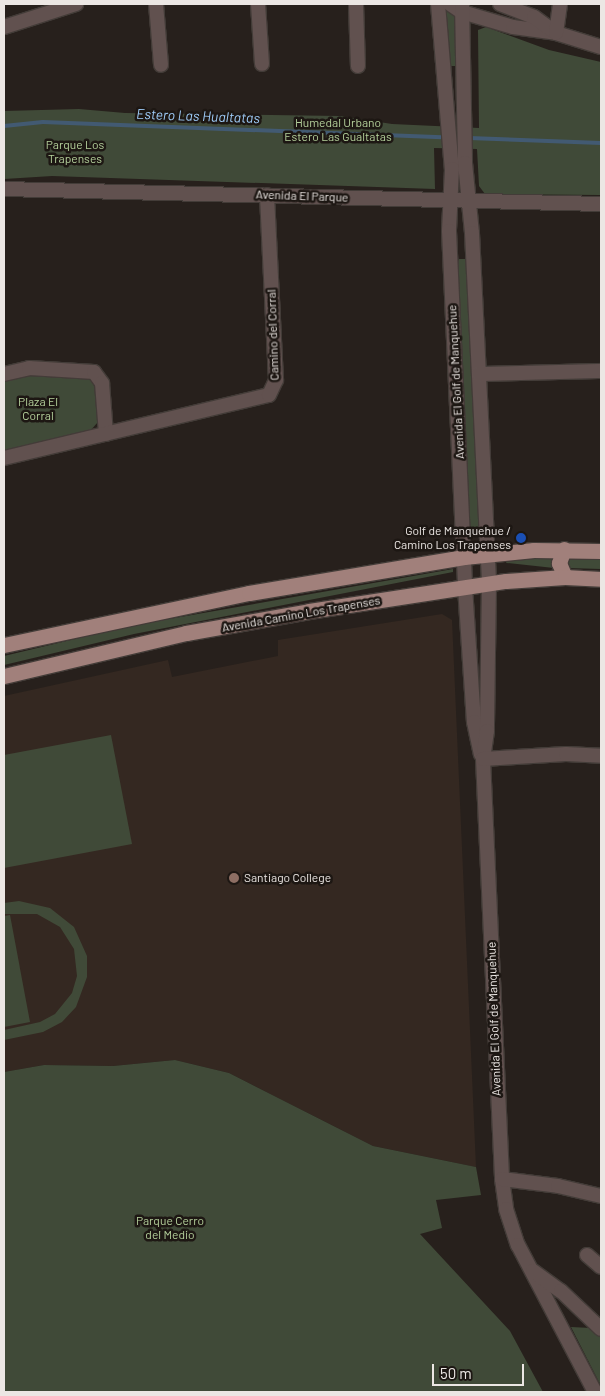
<!DOCTYPE html>
<html>
<head>
<meta charset="utf-8">
<style>
  body { margin:0 }
  #map { position:relative; width:605px; height:1396px; overflow:hidden; background:#27201c; font-family:Barlow,sans-serif }
  div>[style] { position:absolute }
  [style*='--x'] { left:calc(var(--x)*1px); top:calc(var(--y)*1px); width:calc(var(--w)*1px); rotate:calc(var(--a)*1deg) }
  .built>* { inset:0; background:#342821 }
  .green>* { inset:0; background:#404a38; transform-origin:0 0 }
  .stream>* { height:4px; margin:-2px; padding:0 2px; transform-origin:2px; border-radius:2px; background:#425a72 }
  .roads { filter:drop-shadow(1px 0 #433c38) drop-shadow(-1px 0 #433c38) drop-shadow(0 1px #433c38) drop-shadow(0 -1px #433c38) }
  .minor>* { height:14px; margin:-7px; padding:0 7px; transform-origin:7px; border-radius:7px; background:#61514f }
  .major>* { height:15px; margin:-7.5px; padding:0 7.5px; transform-origin:7.5px; border-radius:7.5px; background:#a1807b }
  .dots>* { width:14px; height:14px; translate:-50% -50%; box-sizing:border-box; border:2px solid #1d1713; border-radius:50% }
  span { translate:-50% -50%; white-space:nowrap; text-align:center; line-height:1.15; -webkit-text-stroke:5px #1d1713; paint-order:stroke }
  .park-label { font-size:12px; color:#b5d19c }
  .street-label { font-size:12px; color:#ece7e4 }
  .poi-label { font-size:12px; color:#ece7e4 }
  .right { translate:-100% -50%; text-align:right }
  .left { translate:0 -50%; text-align:left }
  .water-label { font-size:14px; color:#9fccf8; font-style:italic }
  .frame { position:absolute; inset:0; border:5px solid #ece7e4; pointer-events:none }
  .scale { position:absolute; left:432px; top:1364px; width:92px; height:22px; box-sizing:border-box; border:2px solid #ece7e4; border-top:0; padding-left:6px; font-size:15px; line-height:18px; white-space:nowrap; color:#ece7e4; -webkit-text-stroke:4px #1d1713; paint-order:stroke }
</style>
</head>
<body>
<div id="map">
  <div class="built">
    <i style="clip-path:polygon(442px 614px,452px 620px,476px 1167px,373px 1146px,229px 1073px,175px 1060px,113px 1066px,44px 1065px,4px 1072px,4px 696px,168px 660px,172px 677px,278px 656px,278px 640px)"></i>
  </div>
  <div class="green">
    <i style="clip-path:polygon(445px 11px,455px 14px,455px 66px,450px 66px)"></i>
    <i style="clip-path:polygon(486px 27px,549px 50px,601px 62px,601px 195px,485px 194px,479px 186px,477px 149px,434px 148px,435px 189px,52px 176px,4px 179px,4px 111px,79px 109px,125px 113px,340px 116px,392px 124px,479px 128px,478px 30px)"></i>
    <i style="clip-path:polygon(459px 259px,465px 259px,467px 263px,480px 533px,470px 534px,457px 264px)"></i>
    <i style="clip-path:polygon(28px 376px,88px 377px,96px 385px,98px 422px,90px 431px,4px 451px,4px 381px)"></i>
    <i style="left:555px;top:558px;width:10px;height:48px;rotate:96deg"></i>
    <i style="clip-path:polygon(570px 558px,601px 560px,601px 569px,567px 568px,565px 560px)"></i>
    <i style="clip-path:polygon(453px 569px,453px 572px,134px 634px,4px 665px,4px 656px,129px 626px)"></i>
    <i style="clip-path:polygon(111px 735px,132px 844px,4px 868px,4px 755px)"></i>
    <i style="clip-path:polygon(19px 901px,50px 908px,74px 927px,87px 956px,87px 977px,76px 1007px,62px 1022px,43px 1032px,4px 1040px,4px 1030px,40px 1022px,55px 1014px,72px 993px,77px 976px,74px 949px,60px 927px,37px 914px,4px 914px,4px 903px)"></i>
    <i style="clip-path:polygon(10px 915px,30px 1022px,4px 1027px,4px 916px)"></i>
    <i style="clip-path:polygon(175px 1060px,229px 1073px,373px 1146px,476px 1167px,481px 1195px,436px 1200px,442px 1228px,420px 1234px,510px 1331px,543px 1392px,4px 1392px,4px 1072px,44px 1065px,113px 1066px)"></i>
    <i style="clip-path:polygon(571px 1327px,591px 1328px,601px 1338px,601px 1386px)"></i>
  </div>
  <div class="stream">
    <i style="--x:4;--y:126;--w:39;--a:-6"></i>
    <i style="--x:43;--y:122;--w:419;--a:2.2"></i>
    <i style="--x:469;--y:138;--w:132;--a:2.2"></i>
  </div>
  <div class="roads">
    <div class="minor">
      <i style="--x:156;--y:4;--w:61;--a:85.3"></i>
      <i style="--x:258;--y:4;--w:60;--a:86.2"></i>
      <i style="--x:356;--y:4;--w:62;--a:88.2"></i>
      <i style="--x:438;--y:4;--w:166;--a:85.2"></i>
      <i style="--x:452;--y:169;--w:62;--a:92.8"></i>
      <i style="--x:449;--y:231;--w:356;--a:87.4"></i>
      <i style="--x:465;--y:587;--w:135;--a:86.2"></i>
      <i style="--x:474;--y:722;--w:33;--a:78"></i>
      <i style="--x:450;--y:4;--w:14;--a:34"></i>
      <i style="--x:462;--y:12;--w:53;--a:16.4"></i>
      <i style="--x:513;--y:27;--w:43;--a:7.9"></i>
      <i style="--x:556;--y:33;--w:47;--a:17.3"></i>
      <i style="--x:462;--y:4;--w:159;--a:88.9"></i>
      <i style="--x:465;--y:163;--w:70;--a:84.3"></i>
      <i style="--x:472;--y:233;--w:350;--a:87.2"></i>
      <i style="--x:489;--y:583;--w:148;--a:90.8"></i>
      <i style="--x:487;--y:731;--w:28;--a:98"></i>
      <i style="--x:483;--y:759;--w:420;--a:87.4"></i>
      <i style="--x:502;--y:1179;--w:30;--a:82"></i>
      <i style="--x:506;--y:1209;--w:38;--a:72"></i>
      <i style="--x:518;--y:1245;--w:166;--a:62.4"></i>
      <i style="--x:500;--y:4;--w:36;--a:21"></i>
      <i style="--x:534;--y:17;--w:27;--a:36"></i>
      <i style="--x:4;--y:27;--w:76;--a:-17.7"></i>
      <i style="--x:556;--y:33;--w:29;--a:-82"></i>
      <i style="--x:4;--y:189;--w:597;--a:1.44"></i>
      <i style="--x:4;--y:374;--w:26;--a:-13"></i>
      <i style="--x:29;--y:368;--w:65;--a:3.5"></i>
      <i style="--x:94;--y:372;--w:14;--a:54"></i>
      <i style="--x:102;--y:383;--w:51;--a:85.5"></i>
      <i style="--x:479;--y:374;--w:122;--a:-1.4"></i>
      <i style="--x:4;--y:458;--w:272;--a:-13.4"></i>
      <i style="--x:269;--y:395;--w:17;--a:-65"></i>
      <i style="--x:276;--y:380;--w:185;--a:-92.8"></i>
      <i style="--x:483;--y:759;--w:83;--a:-3.4"></i>
      <i style="--x:566;--y:754;--w:35;--a:3"></i>
      <i style="--x:502;--y:1179;--w:56;--a:7.1"></i>
      <i style="--x:558;--y:1186;--w:44;--a:13.1"></i>
      <i style="--x:587;--y:1255;--w:18;--a:41"></i>
      <i style="--x:533;--y:1271;--w:34;--a:36"></i>
      <i style="--x:561;--y:1291;--w:55;--a:43.5"></i>
    </div>
    <div class="major">
      <i style="--x:564;--y:549;--w:15;--a:110"></i>
      <i style="--x:559;--y:563;--w:15;--a:67"></i>
      <i style="--x:4;--y:645;--w:250;--a:-12"></i>
      <i style="--x:249;--y:593;--w:218;--a:-9.5"></i>
      <i style="--x:464;--y:557;--w:70;--a:-5.7"></i>
      <i style="--x:534;--y:550;--w:67;--a:0.9"></i>
      <i style="--x:4;--y:676;--w:187;--a:-13.3"></i>
      <i style="--x:186;--y:633;--w:125;--a:-10.1"></i>
      <i style="--x:309;--y:611;--w:199;--a:-8.7"></i>
      <i style="--x:506;--y:581;--w:59;--a:-3.9"></i>
      <i style="--x:565;--y:577;--w:36;--a:3"></i>
    </div>
  </div>
  <div class="dots">
    <i style="left:521px;top:538px;background:#1a4fb4"></i>
    <i style="left:234px;top:878px;background:#8d6e63"></i>
  </div>
  <div class="park-label">
    <span style="left:338px;top:130px">Humedal Urbano<br>Estero Las Gualtatas</span>
    <span style="left:75px;top:152px">Parque Los<br>Trapenses</span>
    <span style="left:38px;top:409px">Plaza El<br>Corral</span>
    <span style="left:170px;top:1228px">Parque Cerro<br>del Medio</span>
  </div>
  <div class="street-label">
    <span style="left:302px;top:196px;rotate:2deg">Avenida El Parque</span>
    <span style="left:273px;top:335px;rotate:-92deg">Camino del Corral</span>
    <span style="left:456px;top:382px;rotate:-93deg">Avenida El Golf de Manquehue</span>
    <span style="left:301px;top:614px;rotate:-10deg">Avenida Camino Los Trapenses</span>
    <span style="left:494px;top:1019px;rotate:-92deg">Avenida El Golf de Manquehue</span>
  </div>
  <div class="poi-label">
    <span class="right" style="left:511px;top:538px">Golf de Manquehue /<br>Camino Los Trapenses</span>
    <span class="left" style="left:244px;top:878px">Santiago College</span>
  </div>
  <div class="water-label">
    <span style="left:198px;top:116px;rotate:2deg">Estero Las Hualtatas</span>
  </div>
  <div class="frame"></div>
  <div class="scale">50 m</div>
</div>
</body>
</html>
